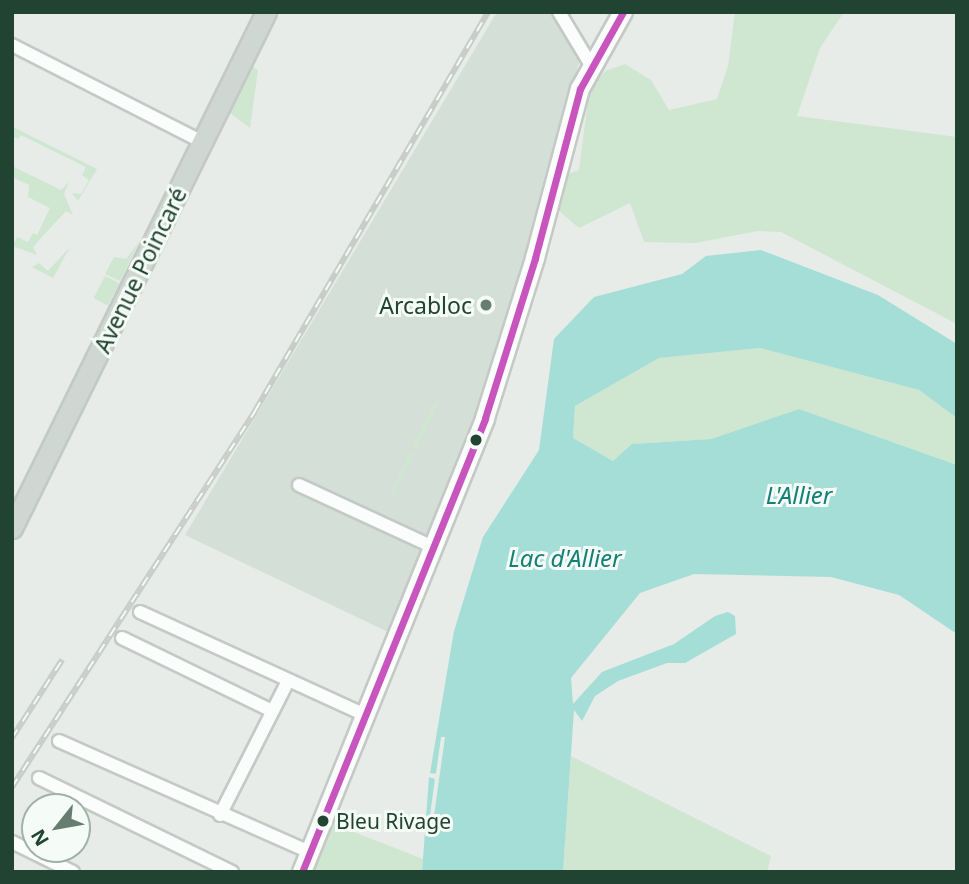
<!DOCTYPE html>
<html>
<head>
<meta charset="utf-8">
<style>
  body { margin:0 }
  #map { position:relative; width:969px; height:884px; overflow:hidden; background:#e7ece8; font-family:"Noto Sans",sans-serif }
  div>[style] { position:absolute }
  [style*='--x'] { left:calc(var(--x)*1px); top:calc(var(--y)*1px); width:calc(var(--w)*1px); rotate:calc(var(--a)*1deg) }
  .built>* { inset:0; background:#d4dfd7 }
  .green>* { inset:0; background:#cfe6d0; transform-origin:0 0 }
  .water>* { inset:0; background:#a4ded7 }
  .pier>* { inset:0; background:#e7ece8 }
  .roads { filter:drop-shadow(2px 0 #c4c9c5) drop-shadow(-2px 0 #c4c9c5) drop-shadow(0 2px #c4c9c5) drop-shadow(0 -2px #c4c9c5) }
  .street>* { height:12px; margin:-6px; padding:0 6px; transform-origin:6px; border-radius:6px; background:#fbfcfc }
  .secondary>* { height:18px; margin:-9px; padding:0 9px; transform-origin:9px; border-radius:9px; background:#fbfcfc }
  .primary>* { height:19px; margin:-9.5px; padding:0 9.5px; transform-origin:9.5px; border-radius:9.5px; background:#ced7d2 }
  .rail>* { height:6px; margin-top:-3px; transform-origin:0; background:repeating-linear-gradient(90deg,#f5fbf7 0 10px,#c8cdc9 0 20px); box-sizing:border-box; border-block:2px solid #c8cdc9 }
  .bus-1>* { height:7px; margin:-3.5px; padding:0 3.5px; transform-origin:3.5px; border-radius:3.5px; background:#c855be }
  .dots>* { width:19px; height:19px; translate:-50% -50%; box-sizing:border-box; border:4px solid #f5fbf7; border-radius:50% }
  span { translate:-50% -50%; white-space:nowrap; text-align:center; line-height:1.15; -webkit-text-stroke:6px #f5fbf7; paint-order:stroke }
  .bus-label { font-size:21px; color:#214331 }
  .left { translate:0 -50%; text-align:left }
  .street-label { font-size:23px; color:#214331 }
  .poi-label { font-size:23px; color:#214331 }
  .right { translate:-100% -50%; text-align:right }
  .water-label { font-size:24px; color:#157f76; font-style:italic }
  .frame { position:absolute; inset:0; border:14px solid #214331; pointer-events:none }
  .north { position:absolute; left:21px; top:793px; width:70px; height:70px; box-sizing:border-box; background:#f5fbf7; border:2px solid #a0b1a8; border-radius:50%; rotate:239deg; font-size:19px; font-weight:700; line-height:28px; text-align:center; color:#214331 }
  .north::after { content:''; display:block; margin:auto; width:24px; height:32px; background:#667e71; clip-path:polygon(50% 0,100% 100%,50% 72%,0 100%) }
</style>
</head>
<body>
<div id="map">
  <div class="built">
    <i style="clip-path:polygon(497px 12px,554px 12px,581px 55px,517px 290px,479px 404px,388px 632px,185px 535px)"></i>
  </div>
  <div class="green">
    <i style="clip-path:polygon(735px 12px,844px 12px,820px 48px,797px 116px,957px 137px,957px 324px,781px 232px,758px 231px,695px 243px,644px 242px,630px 203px,579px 228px,558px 210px,568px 174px,579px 170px,589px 93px,605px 71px,625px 64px,651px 80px,669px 110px,717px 99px,728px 66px)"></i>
    <i style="clip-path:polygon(253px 67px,258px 70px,250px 128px,230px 113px)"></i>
    <i style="clip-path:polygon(13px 127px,97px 169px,78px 201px,72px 193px,81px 194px,89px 180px,82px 175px,86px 167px,21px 135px,18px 139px,12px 136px)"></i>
    <i style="clip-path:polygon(12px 166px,61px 190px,69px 182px,64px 194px,73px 215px,66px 211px,41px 238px,33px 247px,37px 255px,13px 246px,17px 237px,28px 242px,33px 233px,37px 235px,50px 208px,28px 197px,29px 185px,12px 177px)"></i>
    <i style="clip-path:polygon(139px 242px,120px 281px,105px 274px,114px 257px,126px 259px)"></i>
    <i style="clip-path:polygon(70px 247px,53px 278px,32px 267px,39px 263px,48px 271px)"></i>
    <i style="left:105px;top:276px;width:16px;height:25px;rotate:27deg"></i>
    <i style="clip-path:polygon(760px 348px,919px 390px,957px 418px,957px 465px,799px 409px,711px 439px,633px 444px,613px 461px,573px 438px,575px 406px,659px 358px)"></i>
    <i style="clip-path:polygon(439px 401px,416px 449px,412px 447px,433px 405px)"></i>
    <i style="clip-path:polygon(410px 452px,414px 454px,393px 495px,391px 492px)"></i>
    <i style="clip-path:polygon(571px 756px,771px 856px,767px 872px,563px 872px)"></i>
    <i style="clip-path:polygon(331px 823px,423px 859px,422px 872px,313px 872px)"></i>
  </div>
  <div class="water">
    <i style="clip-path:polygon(761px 250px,878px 295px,957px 344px,957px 418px,919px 390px,760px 348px,659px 358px,575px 406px,573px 438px,613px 461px,632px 444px,711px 439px,799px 409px,957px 465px,957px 634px,899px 595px,831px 577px,694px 574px,640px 593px,571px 678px,573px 704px,602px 672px,674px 644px,715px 616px,728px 612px,735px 616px,736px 634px,685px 663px,667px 663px,618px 681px,595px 696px,582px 721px,574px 710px,563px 872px,422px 872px,429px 777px,435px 778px,429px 822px,441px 737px,436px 774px,430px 773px,454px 631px,483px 537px,539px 450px,554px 339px,594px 297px,682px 274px,706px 256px)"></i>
  </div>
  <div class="pier">
    <i style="clip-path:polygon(441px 737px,445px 737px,433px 823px,429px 823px,435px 779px,429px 777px,436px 773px)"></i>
  </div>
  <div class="roads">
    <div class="street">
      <i style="--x:559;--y:12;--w:64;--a:59"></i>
      <i style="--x:12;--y:45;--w:213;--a:27"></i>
      <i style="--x:299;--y:485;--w:148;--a:24.8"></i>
      <i style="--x:140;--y:612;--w:247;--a:24.6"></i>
      <i style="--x:122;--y:638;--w:165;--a:25.9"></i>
      <i style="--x:59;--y:741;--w:274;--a:23.9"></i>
      <i style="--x:39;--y:778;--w:215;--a:26"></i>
      <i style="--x:220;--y:815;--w:150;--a:-63.1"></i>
      <i style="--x:12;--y:842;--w:68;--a:26.2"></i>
    </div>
    <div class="secondary">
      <i style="--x:302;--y:872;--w:489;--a:-68"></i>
      <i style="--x:485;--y:418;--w:168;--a:-72.6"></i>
      <i style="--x:535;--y:258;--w:175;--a:-75.1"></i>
      <i style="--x:580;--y:89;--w:88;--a:-60.8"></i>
    </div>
    <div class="primary">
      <i style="--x:12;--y:528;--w:575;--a:-63.79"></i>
    </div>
  </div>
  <div class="rail">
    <i style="--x:12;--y:738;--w:93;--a:-57.3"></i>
    <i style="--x:12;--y:787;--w:448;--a:-57.1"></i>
    <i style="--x:255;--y:411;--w:462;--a:-59.7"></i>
  </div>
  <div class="bus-1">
    <i style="--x:302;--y:872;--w:489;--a:-68"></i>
    <i style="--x:485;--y:418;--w:168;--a:-72.6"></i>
    <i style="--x:535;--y:258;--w:175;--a:-75.1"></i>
    <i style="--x:580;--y:89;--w:88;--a:-60.8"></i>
  </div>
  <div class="dots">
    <i style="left:486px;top:305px;background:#667e71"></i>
    <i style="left:476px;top:440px;background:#214331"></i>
    <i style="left:323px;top:821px;background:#214331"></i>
  </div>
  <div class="bus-label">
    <span class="left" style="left:336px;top:821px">Bleu Rivage</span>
  </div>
  <div class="street-label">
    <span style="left:140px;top:270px;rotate:-64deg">Avenue Poincaré</span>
  </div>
  <div class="poi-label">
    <span class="right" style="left:472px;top:305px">Arcabloc</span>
  </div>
  <div class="water-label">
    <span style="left:799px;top:495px">L'Allier</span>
    <span style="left:565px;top:558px">Lac d'Allier</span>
  </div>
  <div class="frame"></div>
  <div class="north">N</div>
</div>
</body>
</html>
